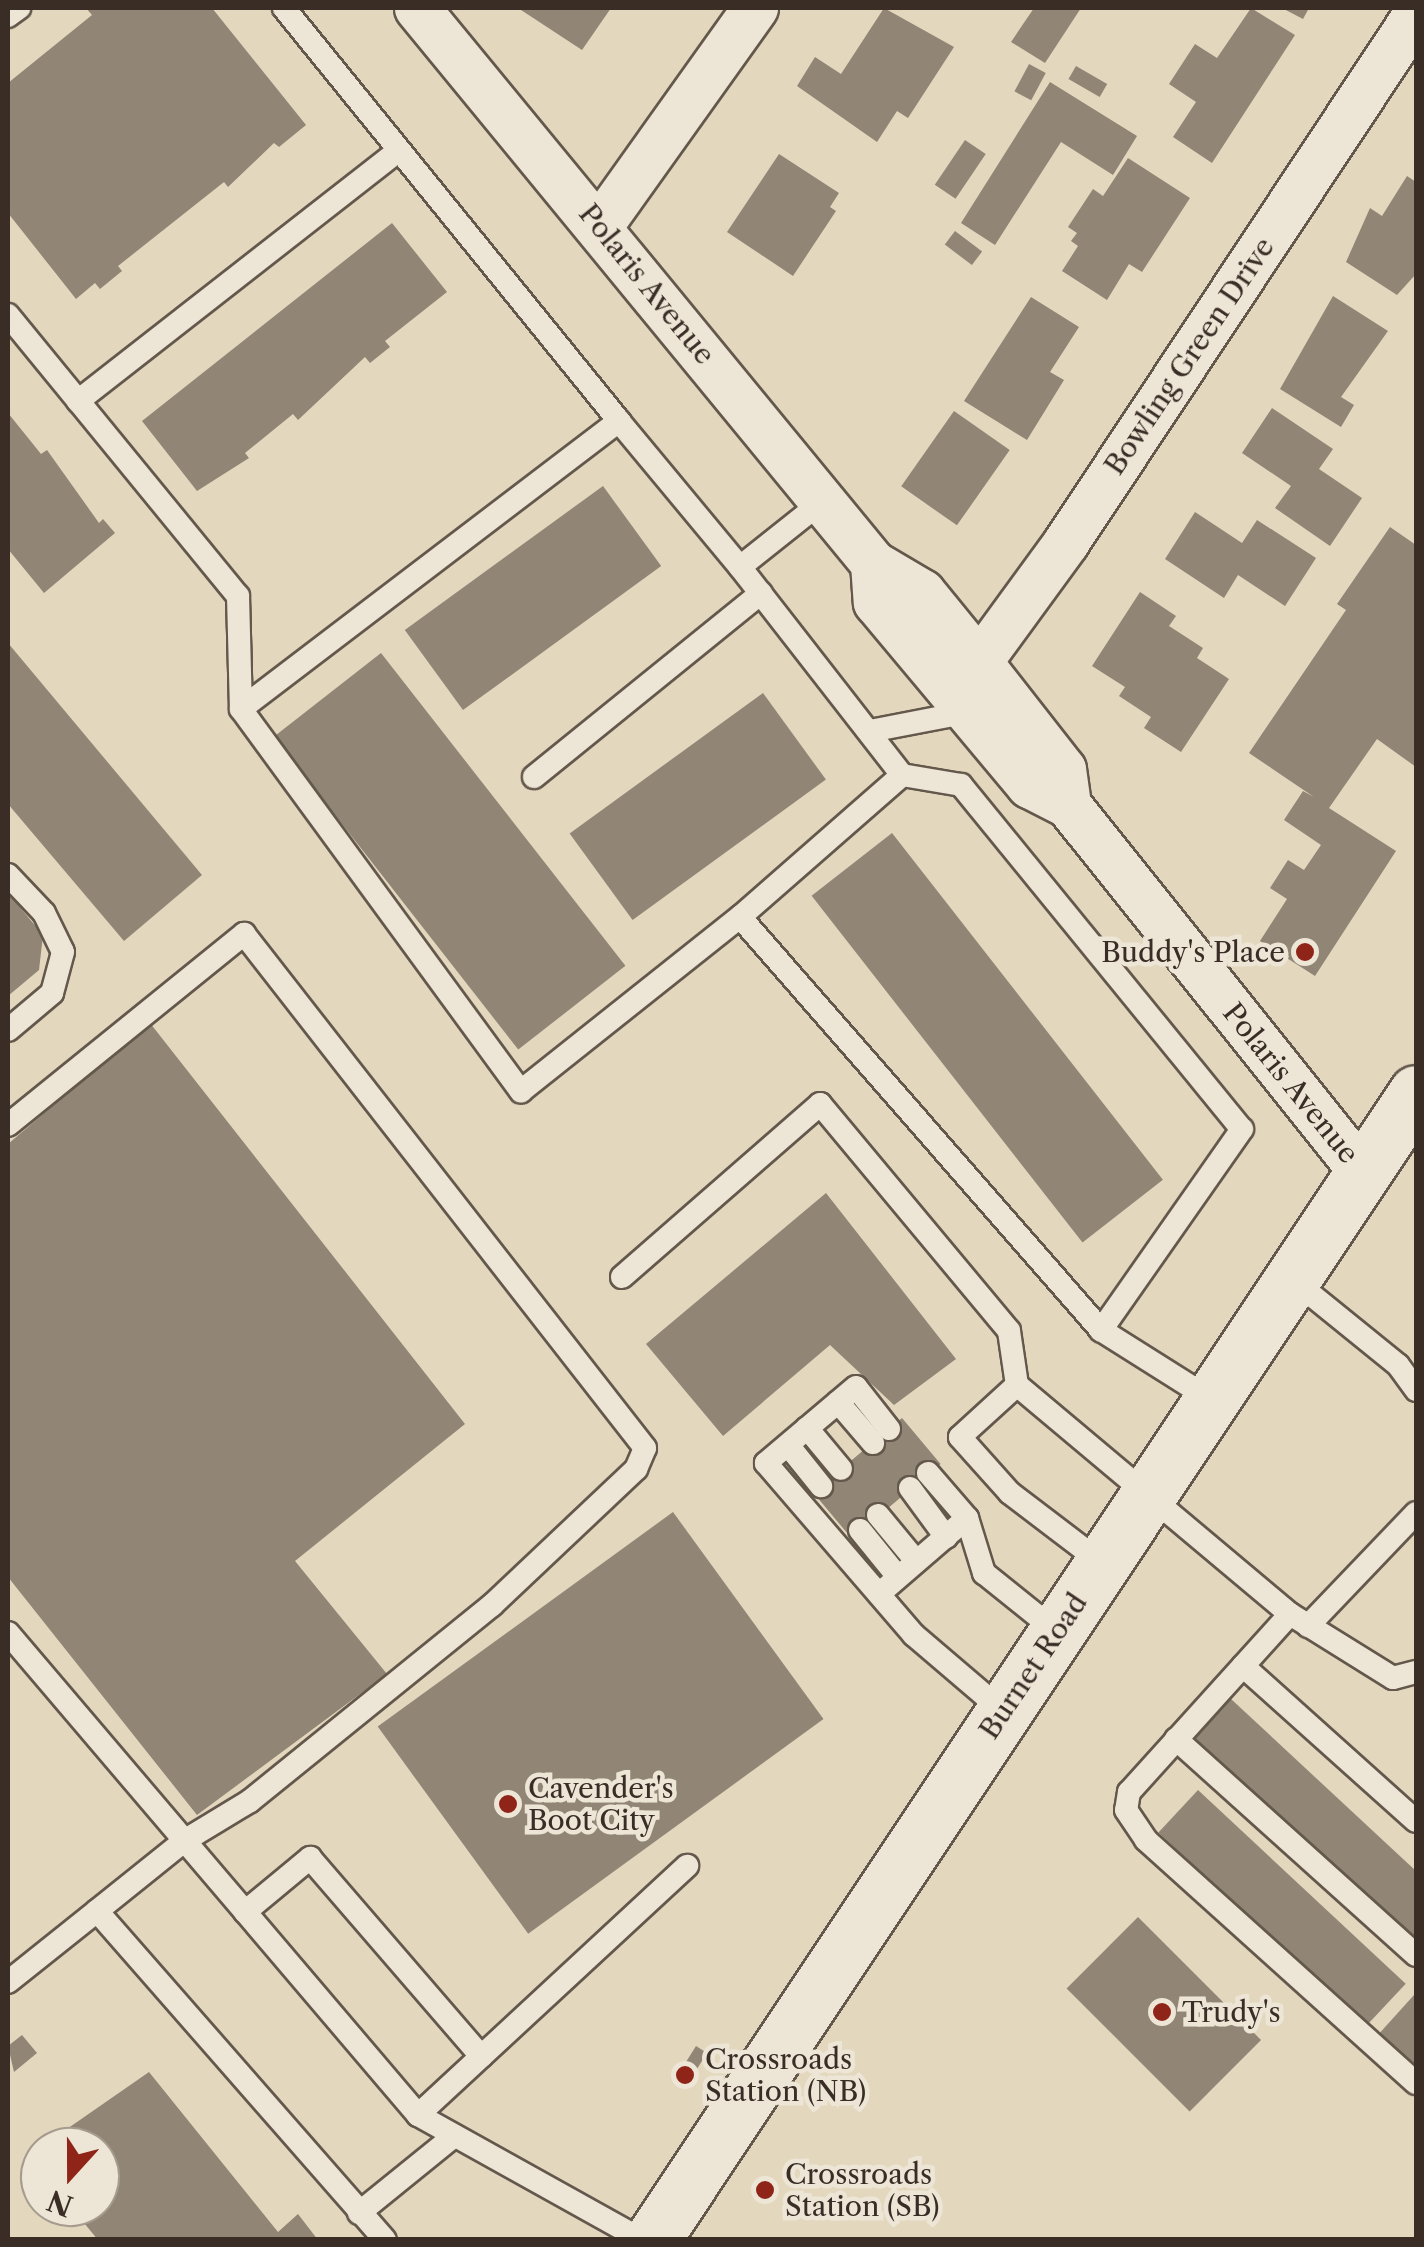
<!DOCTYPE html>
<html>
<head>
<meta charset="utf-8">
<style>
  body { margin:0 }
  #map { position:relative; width:1424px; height:2247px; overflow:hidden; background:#e3d7be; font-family:"Libre Caslon Text",serif }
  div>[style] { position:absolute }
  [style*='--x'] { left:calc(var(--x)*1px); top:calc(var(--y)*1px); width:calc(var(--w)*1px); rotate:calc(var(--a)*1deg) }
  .building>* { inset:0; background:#918575; transform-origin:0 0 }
  .roads { filter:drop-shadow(2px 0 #64584c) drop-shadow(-2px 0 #64584c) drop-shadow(0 2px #64584c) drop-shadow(0 -2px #64584c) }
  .lane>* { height:22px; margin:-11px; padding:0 11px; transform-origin:11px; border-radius:11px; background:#ede5d5 }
  .street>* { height:45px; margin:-22.5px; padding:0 22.5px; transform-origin:22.5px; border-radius:22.5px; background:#ede5d5 }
  .secondary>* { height:55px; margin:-27.5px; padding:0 27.5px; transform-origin:27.5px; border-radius:27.5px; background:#ede5d5 }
  .dots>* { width:28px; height:28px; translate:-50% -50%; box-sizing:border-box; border:5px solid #ede5d5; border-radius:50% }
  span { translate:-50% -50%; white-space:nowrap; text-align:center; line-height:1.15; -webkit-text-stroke:9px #ede5d5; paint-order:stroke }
  .street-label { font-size:28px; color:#392d26 }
  .poi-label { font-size:28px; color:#392d26 }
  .right { translate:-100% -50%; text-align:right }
  .left { translate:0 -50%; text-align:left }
  .frame { position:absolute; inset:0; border:10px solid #392d26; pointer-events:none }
  .north { position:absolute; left:20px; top:2127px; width:100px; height:100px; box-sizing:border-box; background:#ede5d5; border:2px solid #a59b8f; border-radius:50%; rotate:201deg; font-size:28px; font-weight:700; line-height:40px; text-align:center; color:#392d26 }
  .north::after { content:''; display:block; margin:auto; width:35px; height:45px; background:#8f2418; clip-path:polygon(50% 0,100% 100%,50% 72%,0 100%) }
</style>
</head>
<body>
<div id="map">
  <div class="building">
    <i style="clip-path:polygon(86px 8px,212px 8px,306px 125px,279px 147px,274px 143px,228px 187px,224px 182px,118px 266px,122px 271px,100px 289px,95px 283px,76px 299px,8px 213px,8px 83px,92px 15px)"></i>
    <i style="clip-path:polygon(518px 8px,611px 8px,582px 50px)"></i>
    <i style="clip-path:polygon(884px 8px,954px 47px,908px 118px,897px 111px,877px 142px,797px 86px,815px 57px,841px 74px)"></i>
    <i style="clip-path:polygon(1034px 8px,1081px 8px,1045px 63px,1011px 42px)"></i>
    <i style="clip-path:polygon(1251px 8px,1295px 35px,1212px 163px,1173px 137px,1196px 102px,1169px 84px,1195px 44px,1217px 58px)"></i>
    <i style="clip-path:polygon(1282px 8px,1309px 8px,1303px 19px)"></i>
    <i style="left:1029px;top:64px;width:19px;height:31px;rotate:28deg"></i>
    <i style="left:1076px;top:66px;width:36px;height:15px;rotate:30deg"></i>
    <i style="clip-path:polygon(1050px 82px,1137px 136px,1113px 175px,1061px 142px,995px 245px,961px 223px)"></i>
    <i style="left:965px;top:140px;width:25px;height:54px;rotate:34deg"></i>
    <i style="clip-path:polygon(779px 154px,839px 193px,830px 207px,836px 211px,793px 276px,727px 232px)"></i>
    <i style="clip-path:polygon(1128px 158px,1190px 198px,1142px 272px,1129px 264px,1107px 300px,1062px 271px,1078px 246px,1071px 241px,1077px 233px,1068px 227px,1093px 189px,1103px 196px)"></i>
    <i style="clip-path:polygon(1407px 176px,1416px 182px,1416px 274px,1397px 295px,1346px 262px,1370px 208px,1382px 216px)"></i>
    <i style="clip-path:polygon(392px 223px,447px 292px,385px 341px,390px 347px,370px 363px,365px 357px,298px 420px,293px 414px,245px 453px,249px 458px,197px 491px,142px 421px)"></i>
    <i style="left:955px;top:231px;width:34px;height:17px;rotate:37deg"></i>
    <i style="clip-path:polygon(1333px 296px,1388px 331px,1341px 397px,1354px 405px,1341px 427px,1280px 389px)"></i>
    <i style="clip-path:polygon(1031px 297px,1079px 327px,1050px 372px,1064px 380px,1027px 440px,964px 401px)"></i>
    <i style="clip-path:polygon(1272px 408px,1333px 449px,1319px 469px,1362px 498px,1330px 546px,1275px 508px,1291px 486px,1242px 453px)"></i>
    <i style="left:954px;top:411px;width:68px;height:92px;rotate:35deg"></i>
    <i style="clip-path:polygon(8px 413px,41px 454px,47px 450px,99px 523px,103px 519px,115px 533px,44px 593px,8px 549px)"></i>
    <i style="left:603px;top:486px;width:99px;height:245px;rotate:54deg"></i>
    <i style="clip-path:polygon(1195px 512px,1242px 543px,1257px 520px,1316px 558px,1285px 606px,1238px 575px,1224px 598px,1165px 559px)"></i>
    <i style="clip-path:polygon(1390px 527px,1416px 545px,1416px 767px,1377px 739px,1329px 808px,1396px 851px,1315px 976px,1260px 941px,1287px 899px,1270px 888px,1288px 860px,1304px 870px,1321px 845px,1284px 820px,1303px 791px,1314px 797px,1249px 753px,1346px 610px,1337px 604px)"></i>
    <i style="clip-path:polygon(1140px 592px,1176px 616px,1169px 626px,1203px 648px,1197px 658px,1229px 679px,1181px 752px,1144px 728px,1151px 717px,1119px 696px,1125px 687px,1092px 666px)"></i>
    <i style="clip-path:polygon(8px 643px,202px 875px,124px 941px,8px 804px)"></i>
    <i style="left:381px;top:653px;width:397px;height:136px;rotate:52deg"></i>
    <i style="left:763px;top:693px;width:107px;height:239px;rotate:54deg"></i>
    <i style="left:892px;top:833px;width:440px;height:102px;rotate:52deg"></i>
    <i style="clip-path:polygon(8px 893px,43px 935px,39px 970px,8px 996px)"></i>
    <i style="clip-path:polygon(150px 1023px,465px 1424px,295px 1561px,387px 1674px,197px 1815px,8px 1577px,8px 1144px)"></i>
    <i style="clip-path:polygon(826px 1193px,956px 1359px,894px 1405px,830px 1345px,723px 1436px,646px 1344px)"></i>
    <i style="left:902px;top:1418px;width:60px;height:116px;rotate:50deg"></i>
    <i style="left:673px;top:1512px;width:256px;height:365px;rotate:54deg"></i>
    <i style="clip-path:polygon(1231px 1699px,1416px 1871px,1416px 1943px,1195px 1738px)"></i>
    <i style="left:1198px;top:1790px;width:284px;height:58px;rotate:43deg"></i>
    <i style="left:1138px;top:1917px;width:174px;height:101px;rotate:45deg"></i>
    <i style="clip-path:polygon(1414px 1995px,1416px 1998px,1416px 2072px,1377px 2036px)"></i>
    <i style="clip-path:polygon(22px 2035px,37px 2053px,14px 2072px,8px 2046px)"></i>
    <i style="left:696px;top:2046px;width:13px;height:25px;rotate:32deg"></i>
    <i style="clip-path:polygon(149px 2072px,278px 2232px,298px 2214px,318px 2240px,98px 2240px,71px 2207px,100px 2207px,100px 2147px,41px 2147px)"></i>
    <i style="clip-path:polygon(40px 2147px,40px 2169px,29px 2155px)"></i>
  </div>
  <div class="roads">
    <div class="lane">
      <i style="--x:284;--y:8;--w:532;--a:50.95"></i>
      <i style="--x:8;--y:16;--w:14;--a:-36"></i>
      <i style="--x:8;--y:315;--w:363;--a:50.7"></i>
      <i style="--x:238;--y:596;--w:113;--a:88.5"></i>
      <i style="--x:78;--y:401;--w:405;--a:-38"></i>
      <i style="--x:740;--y:567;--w:190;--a:-129.7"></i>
      <i style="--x:619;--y:421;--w:475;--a:142.7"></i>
      <i style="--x:241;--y:709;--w:474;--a:53.8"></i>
      <i style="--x:521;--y:1091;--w:280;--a:-38.5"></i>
      <i style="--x:740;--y:917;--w:215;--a:-41.2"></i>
      <i style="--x:902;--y:775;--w:264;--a:-127.9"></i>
      <i style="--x:740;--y:567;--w:106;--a:-38.5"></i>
      <i style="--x:870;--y:731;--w:101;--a:-10.9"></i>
      <i style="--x:902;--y:775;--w:60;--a:9.6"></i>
      <i style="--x:961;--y:785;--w:444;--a:50.8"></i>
      <i style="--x:1242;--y:1129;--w:246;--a:125"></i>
      <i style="--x:534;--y:777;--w:292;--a:-39"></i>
      <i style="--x:8;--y:875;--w:52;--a:46.5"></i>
      <i style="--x:44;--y:913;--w:43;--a:64"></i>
      <i style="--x:63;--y:952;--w:42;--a:105"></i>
      <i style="--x:52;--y:993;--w:57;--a:139.9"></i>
      <i style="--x:740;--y:917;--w:549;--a:48.84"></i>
      <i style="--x:1101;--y:1330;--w:128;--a:32.2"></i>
      <i style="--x:8;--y:1125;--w:304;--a:-39"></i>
      <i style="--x:244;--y:934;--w:652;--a:52.04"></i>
      <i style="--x:645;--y:1448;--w:23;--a:113"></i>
      <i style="--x:636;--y:1469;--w:198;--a:136.6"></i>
      <i style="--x:492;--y:1605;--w:311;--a:141"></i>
      <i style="--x:250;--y:1801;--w:77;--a:148.8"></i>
      <i style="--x:184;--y:1841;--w:112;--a:141.2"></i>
      <i style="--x:622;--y:1277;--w:263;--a:-41.1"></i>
      <i style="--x:820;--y:1104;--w:295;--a:50.2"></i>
      <i style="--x:1009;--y:1331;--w:55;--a:81.6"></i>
      <i style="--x:1293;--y:1280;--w:135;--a:39"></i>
      <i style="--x:1398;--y:1365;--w:31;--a:54"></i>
      <i style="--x:838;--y:1402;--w:54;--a:49.5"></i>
      <i style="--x:807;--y:1428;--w:53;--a:50.3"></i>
      <i style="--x:889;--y:1429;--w:53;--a:-128.2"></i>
      <i style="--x:856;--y:1387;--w:118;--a:139.8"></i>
      <i style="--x:766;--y:1463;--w:227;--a:49.3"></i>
      <i style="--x:914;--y:1635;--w:117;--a:40.5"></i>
      <i style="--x:788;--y:1445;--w:53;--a:51.2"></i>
      <i style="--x:928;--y:1473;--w:60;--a:49.1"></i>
      <i style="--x:910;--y:1488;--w:61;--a:53.7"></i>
      <i style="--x:878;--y:1515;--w:60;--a:50.4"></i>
      <i style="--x:860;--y:1530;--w:60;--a:51"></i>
      <i style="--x:1102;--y:1563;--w:116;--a:-142.7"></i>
      <i style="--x:1010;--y:1493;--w:75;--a:-131.8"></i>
      <i style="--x:960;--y:1437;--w:77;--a:-42.4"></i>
      <i style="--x:1017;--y:1385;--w:356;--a:40"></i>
      <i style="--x:1290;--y:1614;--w:121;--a:31.9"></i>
      <i style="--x:1393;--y:1678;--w:24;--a:-15"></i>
      <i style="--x:879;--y:1594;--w:116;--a:-40.8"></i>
      <i style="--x:967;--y:1518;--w:58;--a:72.8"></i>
      <i style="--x:984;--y:1573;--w:91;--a:38.8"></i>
      <i style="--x:1290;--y:1614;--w:240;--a:132.1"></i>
      <i style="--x:1129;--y:1792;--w:18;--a:99"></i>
      <i style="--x:1126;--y:1810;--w:36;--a:56"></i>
      <i style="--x:1146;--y:1840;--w:363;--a:42"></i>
      <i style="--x:1308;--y:1626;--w:156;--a:-46.3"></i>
      <i style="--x:8;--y:1633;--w:633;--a:49.61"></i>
      <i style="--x:418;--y:2115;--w:257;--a:29.1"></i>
      <i style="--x:1243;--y:1666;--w:232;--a:41.9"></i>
      <i style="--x:1176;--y:1739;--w:323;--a:42"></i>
      <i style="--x:245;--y:1912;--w:85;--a:-39.7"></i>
      <i style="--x:310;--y:1858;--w:262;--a:49.2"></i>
      <i style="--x:8;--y:1982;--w:114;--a:-38.6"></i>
      <i style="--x:97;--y:1911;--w:437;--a:48.8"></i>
      <i style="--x:418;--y:2115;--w:367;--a:-42.8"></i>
      <i style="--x:359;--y:2213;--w:122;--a:-39"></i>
    </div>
    <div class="street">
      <i style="--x:417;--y:8;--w:718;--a:50.59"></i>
      <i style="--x:873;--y:563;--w:57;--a:30.6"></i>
      <i style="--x:922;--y:592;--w:90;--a:50.8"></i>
      <i style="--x:979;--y:662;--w:136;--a:51.9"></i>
      <i style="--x:1063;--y:769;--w:36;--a:82"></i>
      <i style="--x:600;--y:225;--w:267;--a:-54.5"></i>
      <i style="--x:873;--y:563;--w:39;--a:86"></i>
      <i style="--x:876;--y:602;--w:239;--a:50.1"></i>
      <i style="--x:1029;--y:785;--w:44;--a:27.1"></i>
      <i style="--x:1068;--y:805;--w:473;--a:51.3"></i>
      <i style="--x:956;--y:693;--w:187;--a:-53.9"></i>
      <i style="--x:1066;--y:542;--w:633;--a:-56.46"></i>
    </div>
    <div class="secondary">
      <i style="--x:652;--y:2240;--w:1378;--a:-56.33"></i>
    </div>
  </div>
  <div class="dots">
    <i style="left:1305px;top:952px;background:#8f2418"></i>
    <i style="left:508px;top:1804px;background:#8f2418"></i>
    <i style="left:1162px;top:2012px;background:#8f2418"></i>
    <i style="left:685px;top:2075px;background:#8f2418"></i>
    <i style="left:765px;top:2190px;background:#8f2418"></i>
  </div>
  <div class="street-label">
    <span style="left:647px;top:284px;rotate:51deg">Polaris Avenue</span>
    <span style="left:1189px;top:356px;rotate:-56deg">Bowling Green Drive</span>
    <span style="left:1291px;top:1083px;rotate:51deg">Polaris Avenue</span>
    <span style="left:1033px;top:1666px;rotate:-56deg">Burnet Road</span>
  </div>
  <div class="poi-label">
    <span class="right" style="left:1285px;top:952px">Buddy's Place</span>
    <span class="left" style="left:528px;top:1804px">Cavender's<br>Boot City</span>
    <span class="left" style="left:1182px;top:2012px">Trudy's</span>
    <span class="left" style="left:705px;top:2075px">Crossroads<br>Station (NB)</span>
    <span class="left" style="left:785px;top:2190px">Crossroads<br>Station (SB)</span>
  </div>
  <div class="frame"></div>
  <div class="north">N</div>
</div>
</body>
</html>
